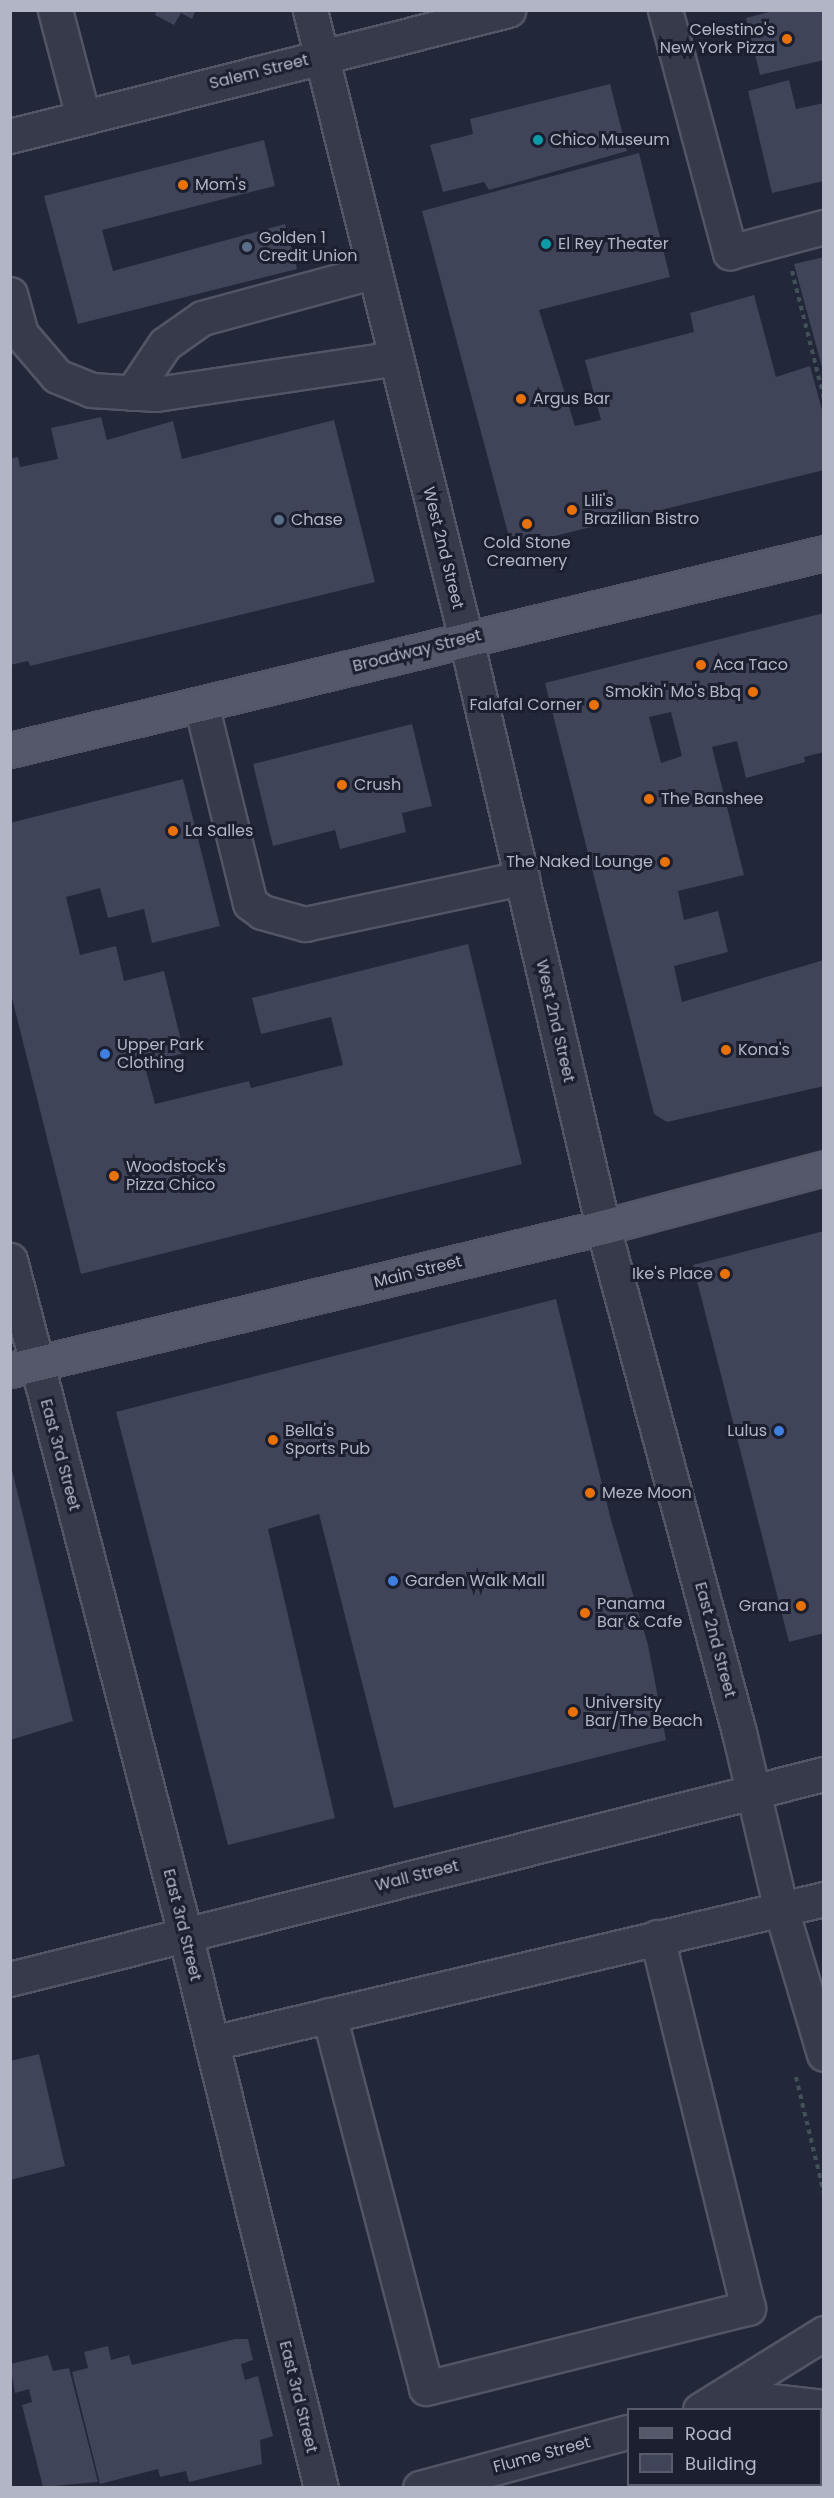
<!DOCTYPE html>
<html>
<head>
<meta charset="utf-8">
<style>
  body { margin:0 }
  #map { position:relative; width:834px; height:2498px; overflow:hidden; background:#222739; font-family:Poppins,sans-serif }
  div>[style] { position:absolute }
  [style*='--x'] { left:calc(var(--x)*1px); top:calc(var(--y)*1px); width:calc(var(--w)*1px); rotate:calc(var(--a)*1deg) }
  .building>* { inset:0; background:#3f4459 }
  .path>* { height:4px; margin-top:-2px; transform-origin:0; background:repeating-linear-gradient(90deg,#425058 0 4.5px,transparent 0 9px) }
  .roads { filter:drop-shadow(2px 0 #515565) drop-shadow(-2px 0 #515565) drop-shadow(0 2px #515565) drop-shadow(0 -2px #515565) }
  .minor>* { height:33px; margin:-16.5px; padding:0 16.5px; transform-origin:16.5px; border-radius:16.5px; background:#363a4a }
  .major>* { height:33px; margin:-16.5px; padding:0 16.5px; transform-origin:16.5px; border-radius:16.5px; background:#54586a }
  .dots>* { width:16px; height:16px; translate:-50% -50%; box-sizing:border-box; border:3px solid #1b1f2f; border-radius:50% }
  span { translate:-50% -50%; white-space:nowrap; text-align:center; line-height:1.15; -webkit-text-stroke:6px #1b1f2f; paint-order:stroke }
  .poi-label { font-size:16px; color:#b1b5c6 }
  .right { translate:-100% -50%; text-align:right }
  .left { translate:0 -50%; text-align:left }
  .street-label { font-size:16px; color:#b1b5c6 }
  .frame { position:absolute; inset:0; border:12px solid #b1b5c6; pointer-events:none }
  .legend { position:absolute; left:627px; top:2408px; width:195px; height:78px; box-sizing:border-box; background:#1b1f2f; border:2px solid #575b6b; margin:0; padding:8px 10px; list-style:none; font-size:18px; color:#b1b5c6 }
  .legend li { display:flex; align-items:center; gap:12px; height:30px }
  .legend b { width:30px; border:2px solid #575b6b }
</style>
</head>
<body>
<div id="map">
  <div class="building">
    <i style="clip-path:polygon(157px 10px,196px 10px,192px 19px,181px 13px,174px 25px,155px 15px)"></i>
    <i style="clip-path:polygon(777px 10px,824px 10px,824px 60px,760px 75px,746px 18px)"></i>
    <i style="clip-path:polygon(789px 80px,796px 109px,824px 103px,824px 181px,772px 193px,748px 91px)"></i>
    <i style="clip-path:polygon(610px 84px,627px 151px,489px 190px,484px 182px,443px 192px,430px 145px,473px 134px,470px 119px)"></i>
    <i style="clip-path:polygon(264px 140px,275px 186px,102px 230px,113px 271px,285px 224px,297px 269px,78px 324px,44px 196px)"></i>
    <i style="clip-path:polygon(639px 153px,670px 277px,539px 310px,575px 426px,601px 420px,585px 360px,694px 332px,690px 313px,754px 295px,776px 377px,810px 366px,824px 417px,824px 470px,522px 544px,509px 537px,422px 211px)"></i>
    <i style="clip-path:polygon(824px 257px,824px 371px,823px 371px,794px 264px)"></i>
    <i style="clip-path:polygon(101px 417px,107px 440px,173px 421px,182px 459px,334px 420px,375px 582px,30px 666px,28px 661px,10px 665px,10px 459px,18px 457px,20px 467px,58px 459px,51px 428px)"></i>
    <i style="clip-path:polygon(evenodd,824px 613px,824px 752px,804px 757px,805px 762px,746px 778px,737px 741px,712px 747px,744px 875px,678px 891px,684px 920px,718px 911px,728px 952px,674px 966px,682px 1002px,824px 960px,824px 1086px,667px 1122px,654px 1114px,545px 683px,824px 613px,671px 712px,682px 756px,661px 763px,649px 717px,671px 712px)"></i>
    <i style="clip-path:polygon(412px 724px,432px 806px,402px 813px,406px 832px,340px 849px,335px 830px,273px 846px,253px 764px)"></i>
    <i style="clip-path:polygon(183px 779px,220px 926px,152px 943px,144px 909px,108px 918px,100px 888px,66px 897px,80px 955px,116px 946px,124px 981px,164px 971px,184px 1053px,144px 1063px,155px 1104px,249px 1081px,251px 1088px,343px 1065px,331px 1017px,261px 1034px,252px 998px,468px 944px,522px 1164px,81px 1274px,10px 990px,10px 823px)"></i>
    <i style="clip-path:polygon(824px 1231px,824px 1633px,789px 1642px,693px 1265px)"></i>
    <i style="clip-path:polygon(556px 1299px,611px 1520px,648px 1645px,666px 1740px,394px 1808px,319px 1514px,268px 1529px,335px 1818px,228px 1845px,116px 1412px)"></i>
    <i style="clip-path:polygon(10px 1462px,73px 1721px,10px 1740px)"></i>
    <i style="clip-path:polygon(39px 2054px,65px 2166px,10px 2180px,10px 2061px)"></i>
    <i style="clip-path:polygon(235px 2339px,248px 2339px,253px 2360px,241px 2364px,245px 2380px,258px 2376px,273px 2436px,260px 2440px,262px 2464px,189px 2482px,186px 2471px,160px 2477px,158px 2469px,100px 2484px,72px 2372px,88px 2368px,84px 2352px,108px 2346px,111px 2360px,129px 2355px,132px 2365px)"></i>
    <i style="clip-path:polygon(48px 2355px,53px 2371px,69px 2368px,98px 2482px,43px 2487px,22px 2405px,32px 2402px,29px 2389px,15px 2393px,10px 2364px)"></i>
    <i style="clip-path:polygon(824px 2466px,824px 2487px,747px 2487px,820px 2484px)"></i>
  </div>
  <div class="path">
    <i style="--x:792;--y:271;--w:131;--a:75.9"></i>
    <i style="--x:796;--y:2077;--w:120;--a:76.5"></i>
  </div>
  <div class="roads">
    <div class="minor">
      <i style="--x:55;--y:10;--w:111;--a:75.3"></i>
      <i style="--x:310;--y:10;--w:648;--a:76.07"></i>
      <i style="--x:466;--y:639;--w:604;--a:76.88"></i>
      <i style="--x:603;--y:1227;--w:523;--a:74.93"></i>
      <i style="--x:739;--y:1732;--w:182;--a:76.7"></i>
      <i style="--x:781;--y:1909;--w:151;--a:73.5"></i>
      <i style="--x:665;--y:10;--w:251;--a:75"></i>
      <i style="--x:730;--y:252;--w:97;--a:-14.9"></i>
      <i style="--x:10;--y:136;--w:514;--a:-14.2"></i>
      <i style="--x:10;--y:294;--w:41;--a:74.6"></i>
      <i style="--x:21;--y:334;--w:55;--a:49.4"></i>
      <i style="--x:57;--y:376;--w:37;--a:22"></i>
      <i style="--x:91;--y:390;--w:65;--a:3.5"></i>
      <i style="--x:156;--y:394;--w:243;--a:-8.5"></i>
      <i style="--x:132;--y:393;--w:59;--a:-56"></i>
      <i style="--x:165;--y:344;--w:45;--a:-35.1"></i>
      <i style="--x:202;--y:318;--w:179;--a:-15.2"></i>
      <i style="--x:201;--y:704;--w:205;--a:76.2"></i>
      <i style="--x:250;--y:903;--w:15;--a:37"></i>
      <i style="--x:262;--y:912;--w:45;--a:15.6"></i>
      <i style="--x:305;--y:924;--w:222;--a:-12"></i>
      <i style="--x:10;--y:1260;--w:696;--a:75.44"></i>
      <i style="--x:185;--y:1934;--w:570;--a:76.21"></i>
      <i style="--x:10;--y:1979;--w:839;--a:-14.14"></i>
      <i style="--x:329;--y:2015;--w:385;--a:75.4"></i>
      <i style="--x:426;--y:2388;--w:332;--a:-14"></i>
      <i style="--x:748;--y:2308;--w:382;--a:-103.8"></i>
      <i style="--x:212;--y:2043;--w:629;--a:-13.24"></i>
      <i style="--x:700;--y:2410;--w:146;--a:-31.8"></i>
      <i style="--x:717;--y:2410;--w:46;--a:-12.5"></i>
      <i style="--x:762;--y:2400;--w:62;--a:6.4"></i>
      <i style="--x:420;--y:2488;--w:215;--a:-15.1"></i>
    </div>
    <div class="major">
      <i style="--x:10;--y:750;--w:837;--a:-13.6"></i>
      <i style="--x:10;--y:1370;--w:610;--a:-13.56"></i>
      <i style="--x:603;--y:1227;--w:229;--a:-14.9"></i>
    </div>
  </div>
  <div class="dots">
    <i style="left:787px;top:39px;background:#e8710a"></i>
    <i style="left:538px;top:140px;background:#0f9aa8"></i>
    <i style="left:183px;top:185px;background:#e8710a"></i>
    <i style="left:546px;top:244px;background:#0f9aa8"></i>
    <i style="left:247px;top:247px;background:#5c6f8a"></i>
    <i style="left:521px;top:399px;background:#e8710a"></i>
    <i style="left:572px;top:510px;background:#e8710a"></i>
    <i style="left:279px;top:520px;background:#5c6f8a"></i>
    <i style="left:527px;top:524px;background:#e8710a"></i>
    <i style="left:701px;top:665px;background:#e8710a"></i>
    <i style="left:753px;top:692px;background:#e8710a"></i>
    <i style="left:594px;top:705px;background:#e8710a"></i>
    <i style="left:342px;top:785px;background:#e8710a"></i>
    <i style="left:649px;top:799px;background:#e8710a"></i>
    <i style="left:173px;top:831px;background:#e8710a"></i>
    <i style="left:665px;top:862px;background:#e8710a"></i>
    <i style="left:726px;top:1050px;background:#e8710a"></i>
    <i style="left:105px;top:1054px;background:#3f7fe0"></i>
    <i style="left:114px;top:1176px;background:#e8710a"></i>
    <i style="left:725px;top:1274px;background:#e8710a"></i>
    <i style="left:779px;top:1431px;background:#3f7fe0"></i>
    <i style="left:273px;top:1440px;background:#e8710a"></i>
    <i style="left:590px;top:1493px;background:#e8710a"></i>
    <i style="left:393px;top:1581px;background:#3f7fe0"></i>
    <i style="left:801px;top:1606px;background:#e8710a"></i>
    <i style="left:585px;top:1613px;background:#e8710a"></i>
    <i style="left:573px;top:1712px;background:#e8710a"></i>
  </div>
  <div class="poi-label">
    <span class="right" style="left:775px;top:39px">Celestino's<br>New York Pizza</span>
    <span class="left" style="left:550px;top:140px">Chico Museum</span>
    <span class="left" style="left:195px;top:185px">Mom's</span>
    <span class="left" style="left:259px;top:247px">Golden 1<br>Credit Union</span>
    <span class="left" style="left:558px;top:244px">El Rey Theater</span>
    <span class="left" style="left:533px;top:399px">Argus Bar</span>
    <span class="left" style="left:584px;top:510px">Lili's<br>Brazilian Bistro</span>
    <span class="left" style="left:291px;top:520px">Chase</span>
    <span style="left:527px;top:552px">Cold Stone<br>Creamery</span>
    <span class="left" style="left:713px;top:665px">Aca Taco</span>
    <span class="right" style="left:741px;top:692px">Smokin' Mo's Bbq</span>
    <span class="right" style="left:582px;top:705px">Falafal Corner</span>
    <span class="left" style="left:354px;top:785px">Crush</span>
    <span class="left" style="left:661px;top:799px">The Banshee</span>
    <span class="left" style="left:185px;top:831px">La Salles</span>
    <span class="right" style="left:653px;top:862px">The Naked Lounge</span>
    <span class="left" style="left:117px;top:1054px">Upper Park<br>Clothing</span>
    <span class="left" style="left:738px;top:1050px">Kona's</span>
    <span class="left" style="left:126px;top:1176px">Woodstock's<br>Pizza Chico</span>
    <span class="right" style="left:713px;top:1274px">Ike's Place</span>
    <span class="left" style="left:285px;top:1440px">Bella's<br>Sports Pub</span>
    <span class="right" style="left:767px;top:1431px">Lulus</span>
    <span class="left" style="left:602px;top:1493px">Meze Moon</span>
    <span class="left" style="left:405px;top:1581px">Garden Walk Mall</span>
    <span class="left" style="left:597px;top:1613px">Panama<br>Bar &amp; Cafe</span>
    <span class="right" style="left:789px;top:1606px">Grana</span>
    <span class="left" style="left:585px;top:1712px">University<br>Bar/The Beach</span>
  </div>
  <div class="street-label">
    <span style="left:259px;top:72px;rotate:-14deg">Salem Street</span>
    <span style="left:443px;top:548px;rotate:76deg">West 2nd Street</span>
    <span style="left:417px;top:651px;rotate:-14deg">Broadway Street</span>
    <span style="left:555px;top:1021px;rotate:77deg">West 2nd Street</span>
    <span style="left:418px;top:1272px;rotate:-14deg">Main Street</span>
    <span style="left:60px;top:1455px;rotate:75deg">East 3rd Street</span>
    <span style="left:715px;top:1640px;rotate:75deg">East 2nd Street</span>
    <span style="left:417px;top:1876px;rotate:-14deg">Wall Street</span>
    <span style="left:182px;top:1925px;rotate:76deg">East 3rd Street</span>
    <span style="left:298px;top:2397px;rotate:76deg">East 3rd Street</span>
    <span style="left:542px;top:2455px;rotate:-15deg">Flume Street</span>
  </div>
  <div class="frame"></div>
  <ul class="legend">
  <li><b style="height:8px;background:#54586a"></b>Road</li>
  <li><b style="height:16px;background:#3f4459"></b>Building</li>
  </ul>
</div>
</body>
</html>
